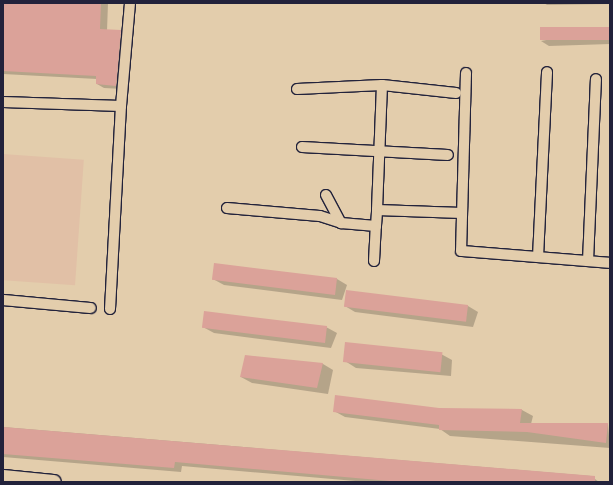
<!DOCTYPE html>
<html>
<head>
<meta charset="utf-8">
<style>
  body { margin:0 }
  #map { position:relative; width:613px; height:485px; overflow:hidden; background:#e3cdac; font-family:Kalam,sans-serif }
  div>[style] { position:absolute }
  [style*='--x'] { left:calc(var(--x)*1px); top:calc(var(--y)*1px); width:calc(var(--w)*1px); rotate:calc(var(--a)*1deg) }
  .built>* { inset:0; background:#e1c0a6; transform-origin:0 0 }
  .shadow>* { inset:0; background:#0003 }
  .building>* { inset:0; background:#dba299; transform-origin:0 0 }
  .roads { filter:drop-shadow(1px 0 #22223b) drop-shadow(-1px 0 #22223b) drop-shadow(0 1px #22223b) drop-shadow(0 -1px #22223b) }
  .street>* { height:10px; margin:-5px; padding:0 5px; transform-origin:5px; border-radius:5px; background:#e3cdac }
  .secondary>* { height:14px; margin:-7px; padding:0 7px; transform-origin:7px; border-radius:7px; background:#e3cdac }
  span { translate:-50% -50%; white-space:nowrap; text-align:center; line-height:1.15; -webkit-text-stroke:3px #e3cdac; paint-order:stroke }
  .frame { position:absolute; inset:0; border:4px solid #22223b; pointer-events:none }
</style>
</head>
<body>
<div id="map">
  <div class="built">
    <i style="left:3px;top:154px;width:81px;height:126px;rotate:4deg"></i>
  </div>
  <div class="shadow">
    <i style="clip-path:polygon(3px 3px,108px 3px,107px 31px,128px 36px,123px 89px,104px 88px,97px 84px,97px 79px,3px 74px)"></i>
    <i style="clip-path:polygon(544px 3px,610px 3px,610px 4px,547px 5px)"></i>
    <i style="clip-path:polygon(610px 28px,610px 44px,549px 46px,541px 41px)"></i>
    <i style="clip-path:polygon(215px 264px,337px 279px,347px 285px,342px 300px,224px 285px,213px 279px)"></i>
    <i style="clip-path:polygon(347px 291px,468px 306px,478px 312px,473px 327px,355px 312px,345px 306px)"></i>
    <i style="clip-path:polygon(203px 327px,326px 327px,337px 333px,331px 348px,214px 333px)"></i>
    <i style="clip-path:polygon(441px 354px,452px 360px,451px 376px,356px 368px,345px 361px)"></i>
    <i style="clip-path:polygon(246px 356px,323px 364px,333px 370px,328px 394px,252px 383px,241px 377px)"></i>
    <i style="clip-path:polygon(439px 409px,522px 410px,533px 416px,531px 424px,608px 424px,610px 448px,450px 436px,440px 429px,345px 417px,334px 411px)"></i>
    <i style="clip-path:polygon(3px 427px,591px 476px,599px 482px,367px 482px,182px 466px,181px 472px,3px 457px)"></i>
  </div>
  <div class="building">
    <i style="clip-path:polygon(3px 3px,101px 3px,100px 29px,121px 30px,116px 86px,96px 84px,96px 76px,3px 71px)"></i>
    <i style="left:610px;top:27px;width:13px;height:70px;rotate:90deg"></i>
    <i style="left:214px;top:263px;width:124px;height:17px;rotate:7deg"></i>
    <i style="left:346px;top:290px;width:123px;height:17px;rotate:7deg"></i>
    <i style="left:204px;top:311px;width:124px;height:17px;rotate:7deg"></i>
    <i style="left:345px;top:342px;width:98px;height:20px;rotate:6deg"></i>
    <i style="clip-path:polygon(245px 355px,323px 363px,317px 388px,240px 377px)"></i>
    <i style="clip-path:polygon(335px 395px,439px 408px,522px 409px,520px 423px,608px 423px,606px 443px,527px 432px,439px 430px,439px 425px,333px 412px)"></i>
    <i style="clip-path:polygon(3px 427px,595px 476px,595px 482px,401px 482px,175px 462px,174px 468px,3px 454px)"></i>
  </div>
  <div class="roads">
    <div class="street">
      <i style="--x:466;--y:73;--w:178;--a:91.6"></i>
      <i style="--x:461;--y:251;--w:149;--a:4.6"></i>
      <i style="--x:297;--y:89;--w:85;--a:-2.7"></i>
      <i style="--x:456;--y:93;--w:74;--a:-173.8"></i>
      <i style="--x:382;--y:85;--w:125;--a:92.3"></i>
      <i style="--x:377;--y:210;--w:85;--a:2"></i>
      <i style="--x:3;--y:102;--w:118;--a:1.9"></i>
      <i style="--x:302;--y:147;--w:146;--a:3.1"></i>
      <i style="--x:326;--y:195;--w:32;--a:62"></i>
      <i style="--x:341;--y:223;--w:35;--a:5"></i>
      <i style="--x:376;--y:226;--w:16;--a:-86"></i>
      <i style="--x:227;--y:208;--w:93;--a:4.9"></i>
      <i style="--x:320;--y:216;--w:22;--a:18"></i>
      <i style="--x:538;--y:257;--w:185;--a:-87.2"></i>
      <i style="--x:374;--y:261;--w:35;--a:-87"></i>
      <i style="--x:588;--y:261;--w:182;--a:-87.5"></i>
      <i style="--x:3;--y:300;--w:88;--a:5.2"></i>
      <i style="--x:110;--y:309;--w:203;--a:-86.9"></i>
      <i style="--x:121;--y:106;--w:103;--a:-85"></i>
    </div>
    <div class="secondary">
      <i style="--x:3;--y:477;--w:51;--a:5.6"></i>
    </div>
  </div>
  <div class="frame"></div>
</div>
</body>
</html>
